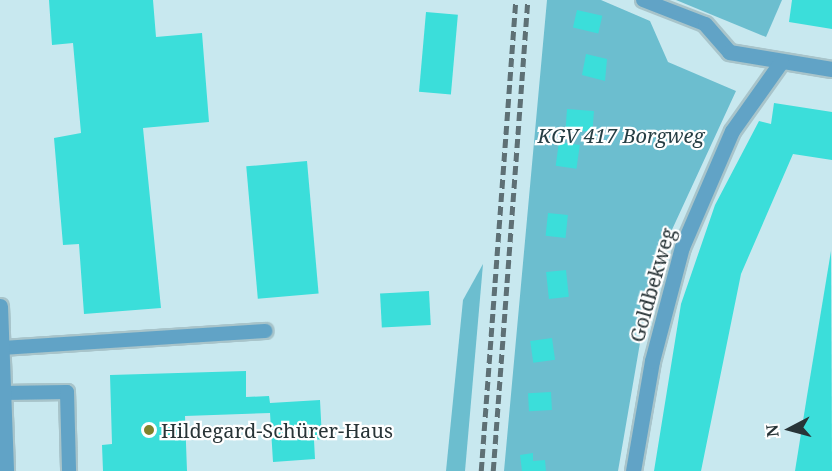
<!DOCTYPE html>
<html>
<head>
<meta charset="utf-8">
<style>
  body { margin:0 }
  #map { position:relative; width:832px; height:471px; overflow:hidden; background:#c8e8ef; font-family:"Noto Serif",serif }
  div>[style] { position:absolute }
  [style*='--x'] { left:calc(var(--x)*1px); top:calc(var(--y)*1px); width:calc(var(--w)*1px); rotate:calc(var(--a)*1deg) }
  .green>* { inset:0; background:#6cbecf }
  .building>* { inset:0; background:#3bdeda; transform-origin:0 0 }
  .roads { filter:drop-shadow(2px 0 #a8c4ca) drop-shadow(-2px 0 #a8c4ca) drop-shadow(0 2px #a8c4ca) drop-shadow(0 -2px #a8c4ca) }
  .lane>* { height:14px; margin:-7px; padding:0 7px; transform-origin:7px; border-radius:7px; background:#61a3c6 }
  .street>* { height:15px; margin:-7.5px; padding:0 7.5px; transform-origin:7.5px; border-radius:7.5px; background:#61a3c6 }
  .rail>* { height:4.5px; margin-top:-2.25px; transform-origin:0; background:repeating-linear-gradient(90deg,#5e7075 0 9px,transparent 0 13.5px) }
  .dots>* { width:16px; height:16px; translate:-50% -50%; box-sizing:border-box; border:3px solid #fff; border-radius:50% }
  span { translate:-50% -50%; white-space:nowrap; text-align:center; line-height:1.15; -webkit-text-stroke:4.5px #fff; paint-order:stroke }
  .park-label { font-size:20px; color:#263e44; font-style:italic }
  .street-label { font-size:20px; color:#283437 }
  .poi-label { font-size:20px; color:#283437 }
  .left { translate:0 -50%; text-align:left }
  .north { position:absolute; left:760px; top:399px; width:60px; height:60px; -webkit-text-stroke:4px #fff; paint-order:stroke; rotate:264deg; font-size:16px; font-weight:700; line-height:24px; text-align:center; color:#283437 }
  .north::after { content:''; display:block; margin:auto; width:21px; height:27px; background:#283437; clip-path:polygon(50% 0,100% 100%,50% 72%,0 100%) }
</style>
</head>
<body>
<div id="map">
  <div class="green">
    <i style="clip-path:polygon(547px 0,601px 0,650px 21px,668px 62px,736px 91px,652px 273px,618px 471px,504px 471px)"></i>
    <i style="clip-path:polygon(676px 0,782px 0,766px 37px)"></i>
    <i style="clip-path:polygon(483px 264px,465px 471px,446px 471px,463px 300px)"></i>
  </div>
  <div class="building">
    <i style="clip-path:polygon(49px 0,153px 0,156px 37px,202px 33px,209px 122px,143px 128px,161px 308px,84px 314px,79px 244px,63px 245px,54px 138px,81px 133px,73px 43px,52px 45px)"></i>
    <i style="clip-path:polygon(792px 0,832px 0,832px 29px,789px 22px)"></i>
    <i style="left:577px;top:10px;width:26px;height:18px;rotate:13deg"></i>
    <i style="left:426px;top:12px;width:32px;height:80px;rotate:5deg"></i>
    <i style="clip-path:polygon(586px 54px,607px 59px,605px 81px,582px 75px)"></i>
    <i style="clip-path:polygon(774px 103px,832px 112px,832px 160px,793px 154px,741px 274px,701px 471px,654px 471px,681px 304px,715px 205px,759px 121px,771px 124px)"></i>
    <i style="left:567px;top:109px;width:27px;height:21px;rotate:4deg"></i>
    <i style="left:559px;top:142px;width:21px;height:24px;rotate:8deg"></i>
    <i style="left:307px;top:161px;width:133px;height:61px;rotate:85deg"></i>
    <i style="left:548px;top:213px;width:20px;height:23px;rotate:6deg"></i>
    <i style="clip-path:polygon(831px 251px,832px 471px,795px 471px,807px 396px)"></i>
    <i style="left:566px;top:270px;width:27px;height:20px;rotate:84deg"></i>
    <i style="left:429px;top:291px;width:34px;height:49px;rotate:87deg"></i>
    <i style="left:552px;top:338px;width:22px;height:22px;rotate:82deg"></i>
    <i style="clip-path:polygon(246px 371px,246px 397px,269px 396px,270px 403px,320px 400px,322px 439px,314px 440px,315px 459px,273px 462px,270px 413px,185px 416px,187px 471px,103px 471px,102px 445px,112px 444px,110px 375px)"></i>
    <i style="left:551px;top:392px;width:18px;height:23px;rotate:87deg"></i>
    <i style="clip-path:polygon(533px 453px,533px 461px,545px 460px,546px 471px,522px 471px,520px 455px)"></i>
  </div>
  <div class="roads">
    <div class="lane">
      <i style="--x:643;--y:0;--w:66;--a:21.2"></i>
      <i style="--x:1;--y:348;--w:265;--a:-3.7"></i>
      <i style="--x:3;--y:393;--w:64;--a:-0.9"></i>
      <i style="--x:67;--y:392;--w:79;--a:88.5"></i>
    </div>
    <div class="street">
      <i style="--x:705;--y:24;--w:37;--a:49"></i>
      <i style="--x:729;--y:52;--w:104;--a:9.4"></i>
      <i style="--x:0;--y:306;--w:165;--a:87.9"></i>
      <i style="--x:633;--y:471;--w:112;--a:-80.2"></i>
      <i style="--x:652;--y:361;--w:118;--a:-75.3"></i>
      <i style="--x:682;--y:247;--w:126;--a:-66.7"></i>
      <i style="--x:732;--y:131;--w:85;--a:-54.6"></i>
    </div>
  </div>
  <div class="rail">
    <i style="--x:481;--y:471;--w:472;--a:-85.8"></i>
    <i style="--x:493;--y:471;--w:472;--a:-85.8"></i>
  </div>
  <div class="dots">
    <i style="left:149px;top:430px;background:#7f822c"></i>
  </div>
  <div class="park-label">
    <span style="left:621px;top:135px">KGV 417 Borgweg</span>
  </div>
  <div class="street-label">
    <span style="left:652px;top:285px;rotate:-74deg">Goldbekweg</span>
  </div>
  <div class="poi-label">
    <span class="left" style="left:161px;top:430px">Hildegard-Schürer-Haus</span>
  </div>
  <div class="north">N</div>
</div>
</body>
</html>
